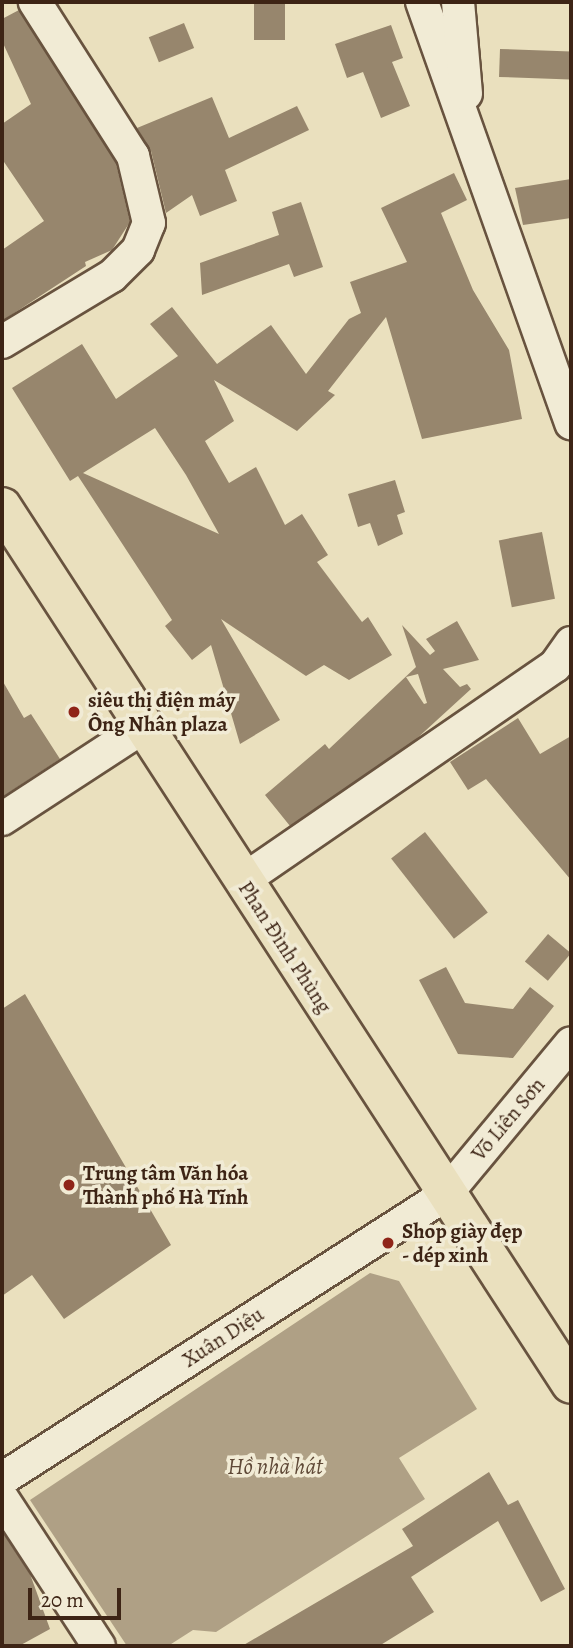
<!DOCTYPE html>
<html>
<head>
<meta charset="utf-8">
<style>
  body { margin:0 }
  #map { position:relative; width:573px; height:1648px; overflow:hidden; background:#eae0be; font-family:Alegreya,serif }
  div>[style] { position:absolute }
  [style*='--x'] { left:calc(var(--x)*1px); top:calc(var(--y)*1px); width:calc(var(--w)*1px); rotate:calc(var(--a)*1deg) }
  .water>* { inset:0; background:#afa085 }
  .building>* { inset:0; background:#97866d; transform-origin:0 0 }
  .roads { filter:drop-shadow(2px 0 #68533f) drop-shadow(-2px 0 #68533f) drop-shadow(0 2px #68533f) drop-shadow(0 -2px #68533f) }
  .minor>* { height:32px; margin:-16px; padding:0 16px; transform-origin:16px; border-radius:16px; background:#f1ebd5 }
  .major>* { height:38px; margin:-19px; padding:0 19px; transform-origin:19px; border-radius:19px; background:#eae0be }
  .dots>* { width:19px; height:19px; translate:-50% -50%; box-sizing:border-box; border:4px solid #f1ebd5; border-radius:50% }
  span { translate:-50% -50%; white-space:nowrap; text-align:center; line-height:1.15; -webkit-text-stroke:7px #f1ebd5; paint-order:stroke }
  .poi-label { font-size:21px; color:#3d2415; font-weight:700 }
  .left { translate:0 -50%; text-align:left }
  .street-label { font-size:21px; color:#3d2415 }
  .water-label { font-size:23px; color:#5f4937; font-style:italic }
  .frame { position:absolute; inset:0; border:4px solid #3d2415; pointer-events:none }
  .scale { position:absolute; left:28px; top:1588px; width:93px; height:32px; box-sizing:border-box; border:4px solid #3d2415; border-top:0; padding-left:9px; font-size:21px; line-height:24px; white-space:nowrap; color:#3d2415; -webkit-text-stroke:5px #f1ebd5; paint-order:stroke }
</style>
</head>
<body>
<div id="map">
  <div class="water">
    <i style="clip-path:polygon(370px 1273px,399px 1281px,477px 1409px,399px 1458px,425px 1499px,216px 1632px,193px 1630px,168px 1646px,127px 1646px,30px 1500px)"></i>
  </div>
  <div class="building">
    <i style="left:254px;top:2px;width:31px;height:38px"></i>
    <i style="clip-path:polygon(19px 10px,116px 163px,130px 222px,112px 250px,85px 262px,86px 266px,2px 321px,2px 250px,44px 221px,2px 159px,2px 124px,31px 104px,2px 41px,2px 19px)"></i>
    <i style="left:184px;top:23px;width:27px;height:38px;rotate:68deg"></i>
    <i style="clip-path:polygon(391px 25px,403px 58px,392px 62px,410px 106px,381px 118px,363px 72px,347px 78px,335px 44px)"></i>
    <i style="left:500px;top:49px;width:71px;height:28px;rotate:2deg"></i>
    <i style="clip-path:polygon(212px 97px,229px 138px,297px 106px,309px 130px,225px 170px,237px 201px,200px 216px,192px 195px,166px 213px,151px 151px,137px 128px)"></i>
    <i style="clip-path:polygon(evenodd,454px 173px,467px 200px,441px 213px,473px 290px,509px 350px,522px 419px,422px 439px,386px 317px,328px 391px,335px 395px,297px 431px,214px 380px,234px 421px,205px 441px,229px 483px,256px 467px,285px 525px,302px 514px,328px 555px,317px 562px,362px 622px,368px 617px,392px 655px,349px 680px,324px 665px,306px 676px,221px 619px,280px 720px,240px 744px,211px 645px,192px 660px,165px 626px,172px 620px,78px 476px,70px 481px,12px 388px,82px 344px,116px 399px,178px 356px,150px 324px,172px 307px,217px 364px,271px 325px,306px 374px,349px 319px,361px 313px,350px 282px,407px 262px,381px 208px,454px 173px,155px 428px,186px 475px,219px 534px,83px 473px,155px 428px)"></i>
    <i style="clip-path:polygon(571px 179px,571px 218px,523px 225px,515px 188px)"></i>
    <i style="clip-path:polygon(301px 202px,323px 267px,294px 277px,289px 264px,202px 295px,200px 263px,279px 235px,272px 212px)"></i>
    <i style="clip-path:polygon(395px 480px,405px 512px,397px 515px,403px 534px,378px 546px,370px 523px,358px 527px,348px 494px)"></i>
    <i style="left:542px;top:532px;width:68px;height:44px;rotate:79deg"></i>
    <i style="clip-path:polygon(evenodd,457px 621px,479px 660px,443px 669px,460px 687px,467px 684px,471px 689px,413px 742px,290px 826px,265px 795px,325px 744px,329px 749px,416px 667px,402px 625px,430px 655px,435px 651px,426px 639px,457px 621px,418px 674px,427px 703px,424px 704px,406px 677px,418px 674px)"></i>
    <i style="clip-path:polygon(2px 680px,24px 718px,31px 714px,60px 759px,2px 797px)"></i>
    <i style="clip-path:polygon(518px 718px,540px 754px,571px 736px,571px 880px,486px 779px,468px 790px,450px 762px)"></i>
    <i style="left:425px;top:832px;width:102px;height:43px;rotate:52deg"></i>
    <i style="left:548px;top:934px;width:30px;height:36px;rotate:40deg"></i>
    <i style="clip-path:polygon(446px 967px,465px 1003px,513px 1009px,530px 987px,554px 1006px,513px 1058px,458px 1054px,419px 980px)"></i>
    <i style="clip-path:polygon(25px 994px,171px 1245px,64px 1319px,32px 1275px,2px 1296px,2px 1009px)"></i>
    <i style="clip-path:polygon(489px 1472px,508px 1505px,518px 1500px,565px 1589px,541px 1602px,498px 1521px,411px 1577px,434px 1612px,379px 1646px,242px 1646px,413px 1546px,402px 1529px)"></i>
    <i style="clip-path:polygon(2px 1531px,30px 1574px,50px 1629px,19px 1646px,2px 1646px)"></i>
  </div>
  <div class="roads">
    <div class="minor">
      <i style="--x:422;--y:2;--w:447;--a:70.5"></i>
      <i style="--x:458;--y:2;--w:92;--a:85"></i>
      <i style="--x:2;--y:342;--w:128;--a:-31"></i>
      <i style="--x:112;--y:276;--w:37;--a:-45"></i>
      <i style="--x:138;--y:250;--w:29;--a:-68"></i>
      <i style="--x:149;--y:223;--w:69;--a:-103.4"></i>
      <i style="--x:133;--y:156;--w:183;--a:-122.5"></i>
      <i style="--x:2;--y:819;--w:168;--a:-33.1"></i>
      <i style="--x:242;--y:881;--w:380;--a:-34.5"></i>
      <i style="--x:555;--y:666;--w:28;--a:-55"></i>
      <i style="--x:2;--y:1479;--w:526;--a:-32.66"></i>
      <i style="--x:445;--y:1195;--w:197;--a:-50.3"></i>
      <i style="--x:2;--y:1498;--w:177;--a:56.8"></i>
    </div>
    <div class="major">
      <i style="--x:2;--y:507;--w:1045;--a:57.02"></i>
    </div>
  </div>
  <div class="dots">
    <i style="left:74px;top:712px;background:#8f2418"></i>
    <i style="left:69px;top:1185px;background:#8f2418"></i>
    <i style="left:388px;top:1243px;background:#8f2418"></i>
  </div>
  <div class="poi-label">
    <span class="left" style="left:88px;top:712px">siêu thị điện máy<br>Ông Nhân plaza</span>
    <span class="left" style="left:83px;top:1185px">Trung tâm Văn hóa<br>Thành phố Hà Tĩnh</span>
    <span class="left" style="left:402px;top:1243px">Shop giày đẹp<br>- dép xinh</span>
  </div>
  <div class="street-label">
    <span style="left:285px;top:947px;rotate:57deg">Phan Đình Phùng</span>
    <span style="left:508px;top:1119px;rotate:-50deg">Võ Liên Sơn</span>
    <span style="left:223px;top:1337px;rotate:-33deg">Xuân Diệu</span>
  </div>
  <div class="water-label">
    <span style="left:275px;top:1467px">Hồ nhà hát</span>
  </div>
  <div class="frame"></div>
  <div class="scale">20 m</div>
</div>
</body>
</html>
